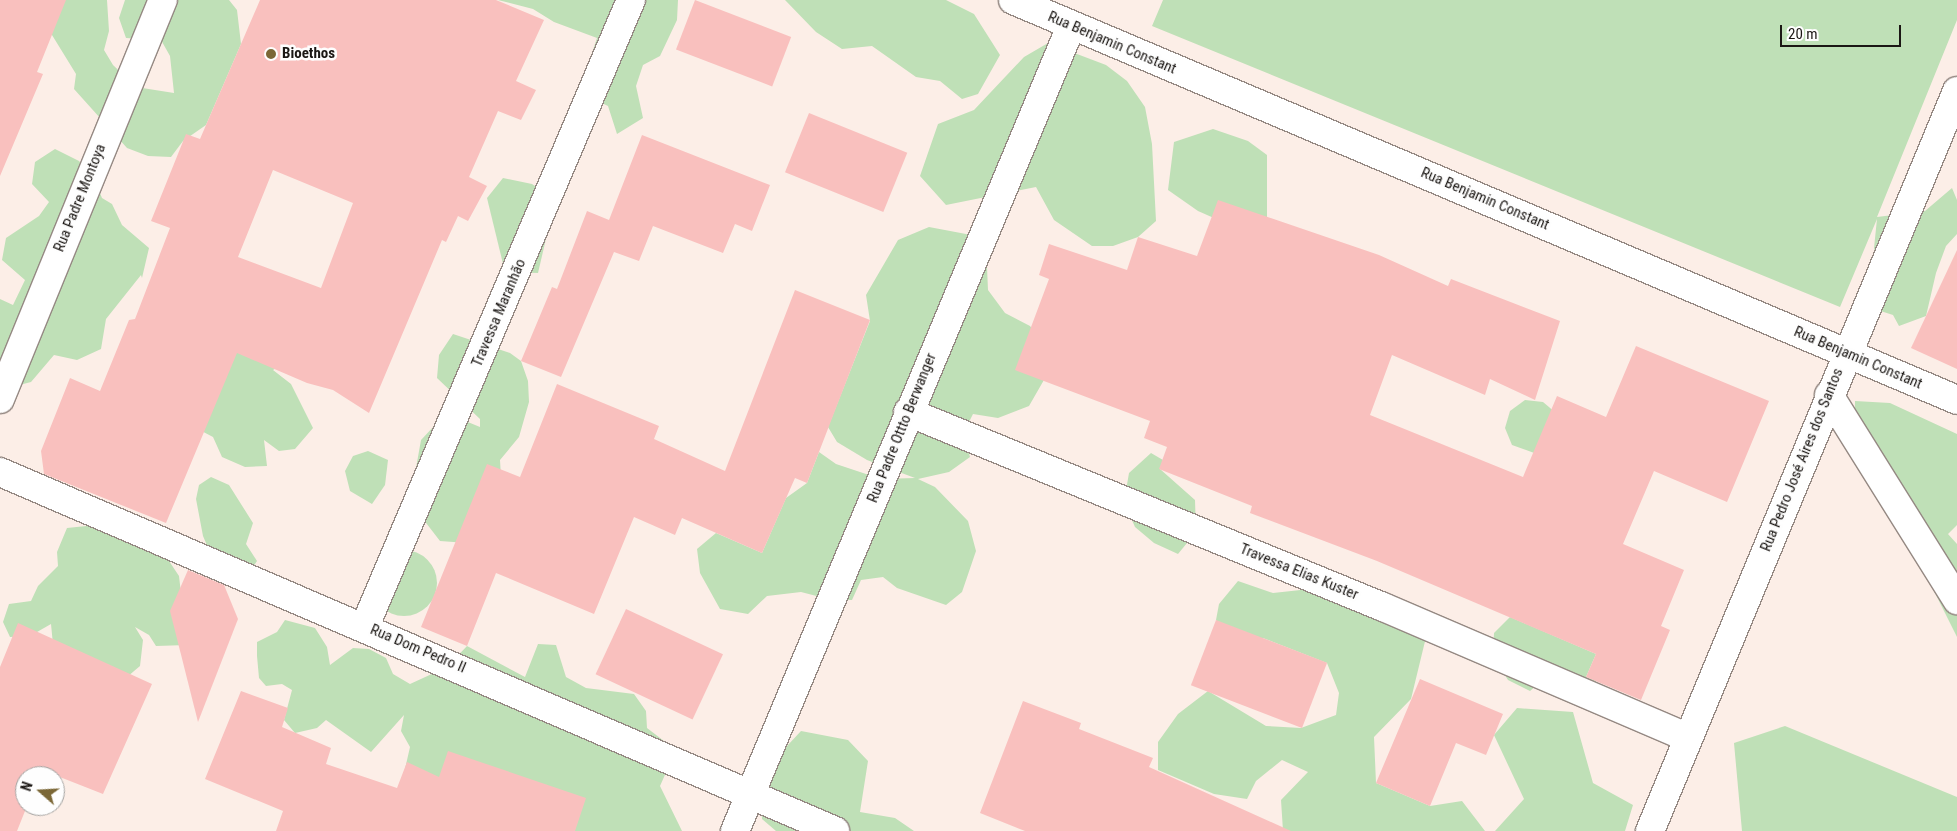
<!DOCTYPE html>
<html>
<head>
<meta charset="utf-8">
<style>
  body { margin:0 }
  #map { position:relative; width:1957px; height:831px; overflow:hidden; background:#fceee7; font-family:"Roboto Condensed",sans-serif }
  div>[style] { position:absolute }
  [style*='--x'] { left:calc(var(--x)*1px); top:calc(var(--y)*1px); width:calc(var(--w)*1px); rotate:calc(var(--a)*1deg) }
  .green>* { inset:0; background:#bfe0b7 }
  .round { border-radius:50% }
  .building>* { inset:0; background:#f9c0be; transform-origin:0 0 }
  .roads { filter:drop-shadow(1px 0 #958983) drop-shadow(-1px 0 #958983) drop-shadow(0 1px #958983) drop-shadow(0 -1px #958983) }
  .street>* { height:28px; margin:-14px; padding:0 14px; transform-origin:14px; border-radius:14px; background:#fff }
  .dots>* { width:14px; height:14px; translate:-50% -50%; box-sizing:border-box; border:2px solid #fefefe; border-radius:50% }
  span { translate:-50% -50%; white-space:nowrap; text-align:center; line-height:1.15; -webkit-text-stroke:5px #fefefe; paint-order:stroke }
  .street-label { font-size:15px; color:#1b1714 }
  .poi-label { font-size:15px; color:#1b1714; font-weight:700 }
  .left { translate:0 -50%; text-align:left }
  .north { position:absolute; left:15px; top:766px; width:50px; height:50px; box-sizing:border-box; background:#fefefe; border:1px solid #a3a2a0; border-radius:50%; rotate:289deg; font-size:14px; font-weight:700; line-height:20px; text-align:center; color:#1b1714 }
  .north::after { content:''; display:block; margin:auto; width:18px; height:22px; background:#7b6736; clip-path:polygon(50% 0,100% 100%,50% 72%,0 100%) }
  .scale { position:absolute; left:1780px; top:25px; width:121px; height:22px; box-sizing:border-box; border:2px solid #1b1714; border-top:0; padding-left:6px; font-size:15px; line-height:18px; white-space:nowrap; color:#1b1714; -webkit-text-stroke:4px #fefefe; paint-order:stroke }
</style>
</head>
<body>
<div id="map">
  <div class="green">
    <i style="clip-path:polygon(47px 0,107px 0,109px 31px,104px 50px,113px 65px,136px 87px,174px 93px,170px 56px,161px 40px,126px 38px,119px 18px,125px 0,229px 0,237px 10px,241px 44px,206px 125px,183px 141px,171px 157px,148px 156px,127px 148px,74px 89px,76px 74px,52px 35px)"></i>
    <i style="clip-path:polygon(498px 0,678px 0,677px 20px,660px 56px,643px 65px,636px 86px,643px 118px,617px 134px,608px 106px,579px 92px,597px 38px,554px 22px,533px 9px)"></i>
    <i style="clip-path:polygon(785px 0,946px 0,974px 14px,1000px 55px,978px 94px,962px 99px,940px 81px,916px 77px,872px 46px,842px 49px,816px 32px)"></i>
    <i style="clip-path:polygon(1163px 0,1957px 0,1957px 20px,1877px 217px,1925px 211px,1952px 188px,1957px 200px,1957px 234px,1946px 246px,1936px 273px,1926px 316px,1899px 326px,1893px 315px,1865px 306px,1879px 274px,1874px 248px,1877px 219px,1840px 307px,1152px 26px)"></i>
    <i style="clip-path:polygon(1048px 43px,1106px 65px,1127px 81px,1145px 107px,1152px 144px,1156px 221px,1138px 237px,1113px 246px,1092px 246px,1054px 220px,1036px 187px,946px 205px,920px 176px,938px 124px,974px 110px,1024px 57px)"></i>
    <i style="clip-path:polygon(1213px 129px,1248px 141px,1267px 155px,1267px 217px,1232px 226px,1198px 211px,1168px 190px,1174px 142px)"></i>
    <i style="clip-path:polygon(55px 149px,79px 161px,95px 181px,102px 198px,112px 204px,122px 225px,149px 248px,142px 278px,141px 275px,106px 319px,101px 349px,77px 360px,54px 355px,31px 382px,0 390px,0 299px,13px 305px,25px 280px,2px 260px,6px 238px,39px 216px,49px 202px,32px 184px,35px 162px)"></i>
    <i style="clip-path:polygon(503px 178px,532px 184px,555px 200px,538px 273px,505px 272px,487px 198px)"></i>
    <i style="clip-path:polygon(929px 227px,966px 234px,986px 244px,988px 290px,1005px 313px,1030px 326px,1056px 359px,1029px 406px,998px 418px,973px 414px,963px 434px,970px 457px,949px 472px,918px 479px,935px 487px,968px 521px,976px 551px,962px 592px,946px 605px,897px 588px,883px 577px,861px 580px,852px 600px,832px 600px,801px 592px,767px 596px,748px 614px,720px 609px,700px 573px,697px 549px,716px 533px,762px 553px,786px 498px,807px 483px,819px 452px,836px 464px,881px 479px,915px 478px,867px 460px,837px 442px,828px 427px,870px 321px,866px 295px,898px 240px)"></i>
    <i style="clip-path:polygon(453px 334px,510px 353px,521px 361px,528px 381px,529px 402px,519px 437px,500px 460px,501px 477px,467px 543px,440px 541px,423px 519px,416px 468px,421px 440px,436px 424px,458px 418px,480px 427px,480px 419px,437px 378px,439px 355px)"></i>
    <i style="clip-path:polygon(216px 344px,292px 357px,273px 370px,291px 384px,313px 428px,295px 449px,279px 451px,264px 440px,267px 466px,245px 467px,222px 457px,213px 437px,192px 426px)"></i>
    <i style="clip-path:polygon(1525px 400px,1543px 402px,1556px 413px,1537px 454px,1512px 445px,1505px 428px,1510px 411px)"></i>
    <i style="clip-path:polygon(1855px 401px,1890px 403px,1957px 434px,1957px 525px,1948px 534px,1957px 544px,1957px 637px,1892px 507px,1854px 454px)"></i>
    <i style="clip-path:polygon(368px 451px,388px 460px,385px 485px,372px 504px,350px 491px,345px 471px,353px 456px)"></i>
    <i style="clip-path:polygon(1151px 453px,1163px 460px,1160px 469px,1195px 500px,1196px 532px,1178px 554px,1154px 543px,1135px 527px,1124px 502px,1129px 473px)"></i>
    <i style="clip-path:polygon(211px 477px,229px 485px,253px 523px,246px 544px,257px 561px,251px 570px,212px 557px,203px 536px,196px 499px,199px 485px)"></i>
    <i style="clip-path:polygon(96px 525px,159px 546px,179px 576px,187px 645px,156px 646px,149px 635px,135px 627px,143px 640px,140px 666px,127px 677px,54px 655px,51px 624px,30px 636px,10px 637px,3px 622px,9px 604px,31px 601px,38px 586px,58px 566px,57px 552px,67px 528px)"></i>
    <i class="round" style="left:371px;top:550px;width:66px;height:66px"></i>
    <i style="clip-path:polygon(1238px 581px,1273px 593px,1328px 587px,1428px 629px,1411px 699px,1374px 737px,1376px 783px,1430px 806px,1462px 801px,1485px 831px,1283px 831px,1281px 800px,1308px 772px,1282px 760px,1256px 781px,1247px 799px,1214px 794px,1158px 770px,1158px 742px,1178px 714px,1208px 691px,1266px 726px,1301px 728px,1336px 715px,1339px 693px,1327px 663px,1263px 638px,1243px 649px,1216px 620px,1219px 604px)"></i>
    <i style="clip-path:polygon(1510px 617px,1596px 654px,1586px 677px,1596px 681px,1594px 698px,1545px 678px,1530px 691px,1508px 680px,1493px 656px,1494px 633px)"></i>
    <i style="clip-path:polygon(285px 620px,315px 628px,327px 647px,330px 665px,353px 648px,369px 649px,386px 658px,393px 674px,410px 684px,447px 667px,467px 646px,525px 677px,538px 644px,556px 645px,566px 677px,586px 688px,634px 694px,646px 711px,647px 728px,664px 741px,668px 768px,660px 786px,682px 831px,554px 831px,465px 801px,405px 769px,410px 747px,401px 731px,404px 715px,371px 752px,326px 720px,317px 728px,295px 733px,284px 720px,292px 690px,282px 684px,266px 686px,259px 678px,257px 656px,257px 642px,277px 632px)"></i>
    <i style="clip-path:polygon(1517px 708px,1573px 712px,1593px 783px,1633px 805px,1625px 831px,1495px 831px,1524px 799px,1494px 735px)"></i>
    <i style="clip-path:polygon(1785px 726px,1957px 797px,1957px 831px,1742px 831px,1734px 743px)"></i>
    <i style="clip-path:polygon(801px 731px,848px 740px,868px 761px,860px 812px,895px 818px,914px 831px,776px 831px,762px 819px,760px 775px)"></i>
  </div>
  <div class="building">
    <i style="clip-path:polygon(0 0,66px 0,37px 72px,43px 74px,0 176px)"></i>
    <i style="clip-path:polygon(evenodd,260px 0,496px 0,544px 20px,516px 81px,536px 90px,521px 120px,498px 111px,469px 177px,487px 186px,468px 221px,458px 216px,446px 242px,442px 240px,369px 413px,333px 390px,307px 383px,237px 353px,166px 523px,44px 474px,41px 451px,70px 378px,100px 391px,129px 320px,135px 319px,170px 228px,151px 221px,186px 134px,200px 139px,260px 0,273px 170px,353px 203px,321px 288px,238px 257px,273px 170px)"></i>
    <i style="left:695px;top:0;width:103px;height:53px;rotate:21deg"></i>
    <i style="left:809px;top:113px;width:106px;height:64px;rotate:22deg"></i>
    <i style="clip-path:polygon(642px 135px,770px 185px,752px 231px,735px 224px,723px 253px,653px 226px,639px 261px,614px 252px,561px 377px,521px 361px,552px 287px,557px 289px,587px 211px,609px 220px)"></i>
    <i style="clip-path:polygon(1218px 200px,1379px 255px,1448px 286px,1451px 279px,1560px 321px,1535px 400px,1490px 379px,1485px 395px,1392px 355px,1370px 415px,1523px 477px,1557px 396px,1606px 417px,1636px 346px,1769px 401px,1727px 502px,1654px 471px,1623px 544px,1684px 570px,1661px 626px,1670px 630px,1641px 700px,1586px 677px,1596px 654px,1377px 561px,1250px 513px,1252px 506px,1159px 469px,1167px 447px,1144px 438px,1150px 421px,1015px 370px,1049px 279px,1039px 275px,1049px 244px,1127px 270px,1138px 237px,1197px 256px)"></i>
    <i style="clip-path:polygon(1957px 250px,1957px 369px,1911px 348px)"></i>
    <i style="clip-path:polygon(795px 290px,870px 320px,807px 483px,795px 478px,762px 553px,682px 518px,675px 535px,634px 517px,594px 614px,496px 573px,467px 646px,421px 627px,487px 464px,520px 477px,557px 384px,659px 426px,654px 439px,725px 471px)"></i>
    <i style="clip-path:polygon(188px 570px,224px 585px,238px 619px,198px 722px,170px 611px)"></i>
    <i style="left:626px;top:609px;width:107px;height:72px;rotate:25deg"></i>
    <i style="left:1216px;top:620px;width:119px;height:70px;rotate:21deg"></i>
    <i style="clip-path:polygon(18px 623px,152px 684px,103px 794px,42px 770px,40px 776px,25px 776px,27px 806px,17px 831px,0 831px,0 667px)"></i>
    <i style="clip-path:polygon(1420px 679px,1503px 714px,1486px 755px,1456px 743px,1430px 806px,1376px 783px)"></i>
    <i style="clip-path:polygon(241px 691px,288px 708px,282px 727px,331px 748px,326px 764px,397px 788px,407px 762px,439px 777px,448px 751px,586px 798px,575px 831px,276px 831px,283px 811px,205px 779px)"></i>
    <i style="clip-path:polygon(1023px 701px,1081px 723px,1079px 729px,1153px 758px,1149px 767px,1291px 831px,1025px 831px,980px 813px)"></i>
  </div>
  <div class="roads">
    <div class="street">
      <i style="--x:1013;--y:0;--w:1025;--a:22.96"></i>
      <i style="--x:1829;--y:395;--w:242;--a:58"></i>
      <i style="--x:0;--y:399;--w:431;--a:-67.8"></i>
      <i style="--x:908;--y:412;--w:513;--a:22.32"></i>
      <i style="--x:1383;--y:607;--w:331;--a:23.2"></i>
      <i style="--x:0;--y:472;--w:909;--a:23.26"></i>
      <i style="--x:365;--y:626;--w:680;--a:-66.98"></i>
      <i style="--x:735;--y:831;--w:872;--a:-67.34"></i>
      <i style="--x:1650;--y:831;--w:801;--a:-67.47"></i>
    </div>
  </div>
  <div class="dots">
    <i style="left:271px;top:54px;background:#7b6736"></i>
  </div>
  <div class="street-label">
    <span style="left:1112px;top:43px;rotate:23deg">Rua Benjamin Constant</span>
    <span style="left:80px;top:198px;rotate:-68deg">Rua Padre Montoya</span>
    <span style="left:1485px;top:199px;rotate:23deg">Rua Benjamin Constant</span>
    <span style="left:499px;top:313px;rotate:-67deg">Travessa Maranhão</span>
    <span style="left:1858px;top:358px;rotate:23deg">Rua Benjamin Constant</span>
    <span style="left:902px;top:428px;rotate:-68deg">Rua Padre Ottto Berwanger</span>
    <span style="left:1802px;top:460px;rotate:-68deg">Rua Pedro José Aires dos Santos</span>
    <span style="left:1299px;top:572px;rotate:22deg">Travessa Elias Kuster</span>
    <span style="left:418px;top:649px;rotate:23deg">Rua Dom Pedro II</span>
  </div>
  <div class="poi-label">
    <span class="left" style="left:282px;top:54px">Bioethos</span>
  </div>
  <div class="north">N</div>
  <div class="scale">20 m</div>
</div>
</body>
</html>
